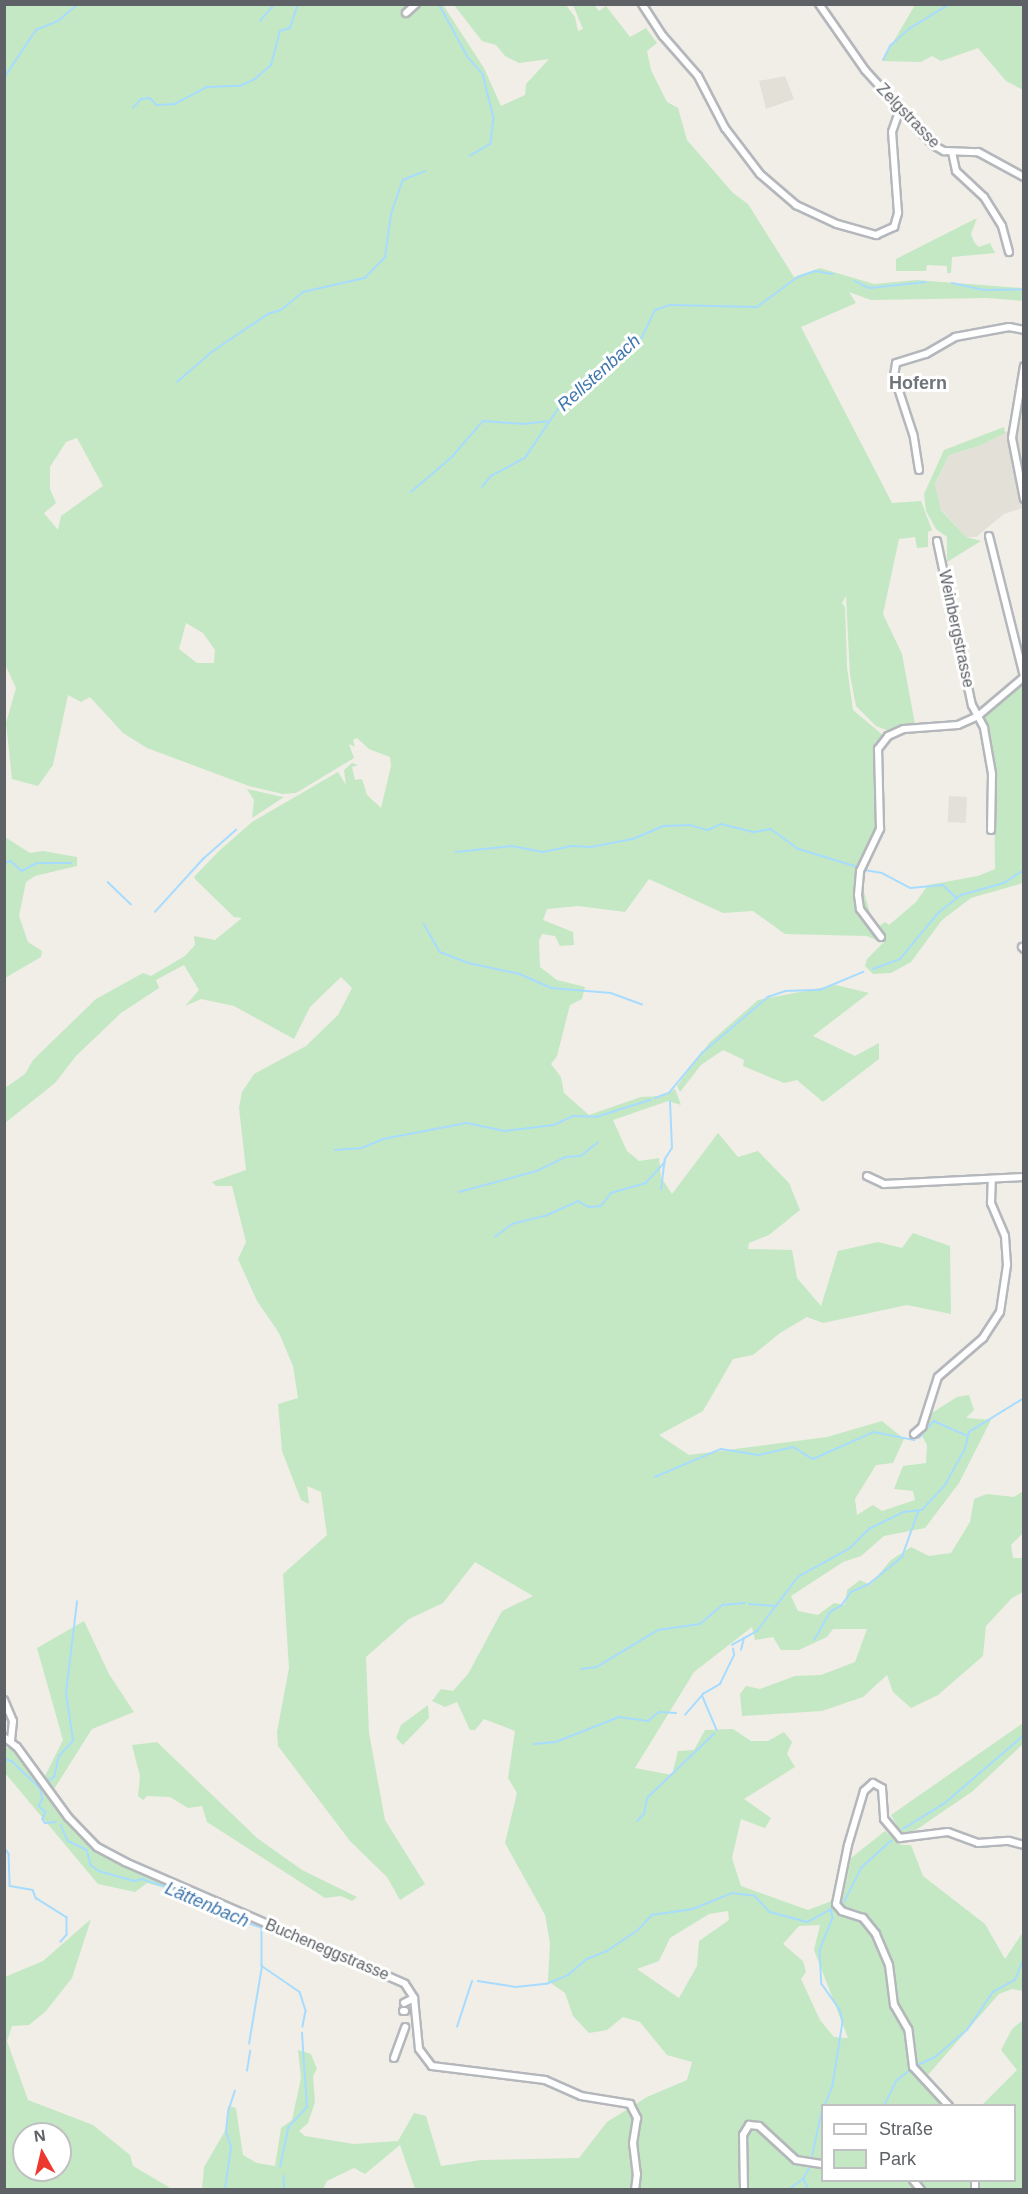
<!DOCTYPE html>
<html>
<head>
<meta charset="utf-8">
<style>
  body { margin:0 }
  #map { position:relative; width:1028px; height:2194px; overflow:hidden; background:#f0eee7; font-family:Arial,sans-serif }
  div>[style] { position:absolute }
  [style*='--x'] { left:calc(var(--x)*1px); top:calc(var(--y)*1px); width:calc(var(--w)*1px); rotate:calc(var(--a)*1deg) }
  .education>* { inset:0; background:#e3e0d7; transform-origin:0 0 }
  .green>* { inset:0; background:#c4e8c3 }
  .stream>* { height:1.5px; margin:-0.75px; padding:0 0.75px; transform-origin:0.75px; border-radius:0.75px; background:#a8dcff }
  .roads { filter:drop-shadow(2px 0 #b4b7bb) drop-shadow(-2px 0 #b4b7bb) drop-shadow(0 2px #b4b7bb) drop-shadow(0 -2px #b4b7bb) }
  .minor>* { height:6px; margin:-3px; padding:0 3px; transform-origin:3px; border-radius:3px; background:#fff }
  span { translate:-50% -50%; white-space:nowrap; text-align:center; line-height:1.15; -webkit-text-stroke:6px #fff; paint-order:stroke }
  .street-label { font-size:16px; color:#5e6267 }
  .water-label { font-size:18px; color:#3e77ac; font-style:italic }
  .neighbourhood-label { font-size:18px; color:#6f7479; font-weight:700 }
  .frame { position:absolute; inset:0; border:6px solid #5e6267; pointer-events:none }
  .legend { position:absolute; left:821px; top:2104px; width:195px; height:78px; box-sizing:border-box; background:#fff; border:2px solid #bfc0c2; margin:0; padding:8px 10px; list-style:none; font-size:18px; color:#5e6267 }
  .legend li { display:flex; align-items:center; gap:12px; height:30px }
  .legend b { width:30px; border:2px solid #bfc0c2 }
  .north { position:absolute; left:12px; top:2122px; width:60px; height:60px; box-sizing:border-box; background:#fff; border:2px solid #bfc0c2; border-radius:50%; rotate:352deg; font-size:16px; font-weight:700; line-height:24px; text-align:center; color:#5e6267 }
  .north::after { content:''; display:block; margin:auto; width:21px; height:27px; background:#ed3830; clip-path:polygon(50% 0,100% 100%,50% 72%,0 100%) }
</style>
</head>
<body>
<div id="map">
  <div class="education">
    <i style="clip-path:polygon(785px 76px,794px 99px,766px 109px,759px 81px)"></i>
    <i style="clip-path:polygon(1023px 388px,1023px 508px,1004px 514px,976px 537px,966px 537px,941px 509px,935px 485px,949px 455px,979px 446px,1013px 428px)"></i>
    <i style="left:949px;top:796px;width:18px;height:26px;rotate:3deg"></i>
  </div>
  <div class="green">
    <i style="clip-path:polygon(evenodd,5px 5px,443px 5px,484px 68px,501px 106px,525px 95px,526px 84px,549px 59px,519px 63px,505px 56px,496px 45px,482px 41px,454px 5px,566px 5px,575px 17px,578px 31px,583px 29px,573px 5px,594px 5px,599px 11px,606px 6px,630px 37px,646px 28px,657px 43px,647px 51px,651px 70px,667px 102px,678px 108px,687px 140px,733px 193px,748px 204px,794px 277px,820px 268px,874px 284px,916px 280px,1023px 288px,1023px 301px,987px 298px,871px 300px,849px 292px,856px 303px,801px 327px,892px 503px,921px 501px,932px 530px,928px 532px,928px 547px,917px 548px,915px 537px,899px 539px,883px 614px,902px 654px,915px 724px,891px 732px,876px 726px,856px 706px,850px 675px,846px 596px,842px 603px,845px 607px,847px 667px,853px 710px,885px 737px,873px 749px,879px 792px,877px 834px,858px 871px,878px 941px,867px 936px,785px 934px,753px 911px,723px 913px,649px 879px,625px 912px,578px 906px,547px 909px,543px 920px,573px 932px,574px 945px,560px 946px,555px 936px,542px 934px,539px 941px,540px 967px,557px 980px,585px 987px,582px 999px,570px 1005px,557px 1056px,551px 1064px,561px 1077px,564px 1093px,589px 1115px,641px 1097px,662px 1096px,675px 1089px,681px 1105px,668px 1101px,613px 1120px,627px 1151px,639px 1161px,659px 1158px,661px 1177px,672px 1194px,718px 1133px,738px 1157px,758px 1151px,789px 1183px,800px 1210px,769px 1235px,749px 1243px,748px 1249px,792px 1250px,797px 1278px,821px 1306px,838px 1251px,878px 1242px,902px 1248px,913px 1233px,950px 1246px,951px 1314px,907px 1305px,823px 1323px,807px 1317px,780px 1333px,753px 1355px,733px 1359px,703px 1411px,659px 1435px,689px 1455px,827px 1437px,882px 1421px,904px 1439px,893px 1463px,876px 1465px,855px 1499px,857px 1515px,873px 1505px,882px 1511px,915px 1500px,913px 1491px,894px 1489px,903px 1466px,926px 1463px,927px 1445px,922px 1436px,930px 1414px,957px 1397px,969px 1395px,974px 1410px,966px 1418px,991px 1420px,959px 1483px,925px 1528px,884px 1536px,861px 1556px,843px 1562px,791px 1596px,798px 1611px,818px 1615px,834px 1603px,845px 1605px,847px 1590px,860px 1580px,870px 1585px,891px 1560px,911px 1547px,929px 1556px,951px 1553px,970px 1522px,974px 1499px,987px 1494px,1014px 1497px,1023px 1491px,1023px 1533px,1011px 1545px,1013px 1558px,1023px 1558px,1023px 1592px,1012px 1598px,986px 1626px,983px 1656px,938px 1695px,911px 1708px,893px 1692px,887px 1675px,863px 1697px,822px 1711px,742px 1716px,740px 1694px,746px 1686px,760px 1689px,795px 1676px,821px 1675px,855px 1662px,867px 1629px,833px 1629px,827px 1637px,799px 1650px,781px 1650px,773px 1637px,755px 1640px,752px 1627px,694px 1672px,635px 1768px,672px 1775px,678px 1751px,694px 1750px,705px 1730px,733px 1729px,751px 1741px,768px 1741px,784px 1732px,792px 1742px,787px 1754px,795px 1767px,744px 1799px,771px 1818px,765px 1828px,741px 1819px,732px 1858px,741px 1886px,808px 1910px,832px 1901px,839px 1913px,861px 1919px,872px 1933px,886px 1964px,892px 2006px,905px 2029px,910px 2070px,945px 2105px,822px 2106px,822px 2180px,973px 2181px,972px 2189px,415px 2189px,400px 2145px,365px 2174px,354px 2168px,327px 2181px,323px 2189px,182px 2189px,202px 2189px,204px 2167px,225px 2131px,228px 2106px,236px 2108px,243px 2155px,257px 2163px,275px 2166px,281px 2128px,292px 2120px,301px 2078px,298px 2050px,311px 2054px,317px 2069px,313px 2076px,315px 2102px,308px 2123px,299px 2131px,305px 2136px,354px 2144px,398px 2141px,414px 2113px,426px 2116px,441px 2166px,481px 2160px,579px 2158px,607px 2122px,647px 2097px,687px 2080px,692px 2062px,667px 2055px,640px 2022px,623px 2017px,607px 2030px,589px 2033px,573px 2016px,565px 1993px,548px 1981px,550px 1943px,545px 1915px,505px 1843px,517px 1793px,508px 1778px,515px 1731px,484px 1719px,475px 1730px,470px 1730px,457px 1702px,445px 1707px,432px 1701px,441px 1689px,453px 1691px,468px 1674px,502px 1611px,533px 1596px,475px 1562px,443px 1603px,409px 1619px,366px 1657px,369px 1733px,385px 1820px,425px 1884px,400px 1900px,387px 1877px,350px 1841px,278px 1746px,277px 1732px,289px 1668px,283px 1574px,327px 1535px,321px 1492px,307px 1486px,309px 1504px,301px 1500px,282px 1451px,278px 1404px,298px 1398px,293px 1366px,279px 1333px,257px 1301px,238px 1259px,246px 1242px,232px 1186px,216px 1186px,212px 1182px,246px 1170px,239px 1108px,242px 1092px,254px 1074px,306px 1046px,338px 1015px,352px 988px,341px 977px,310px 1007px,294px 1039px,234px 1006px,201px 999px,185px 1006px,199px 990px,184px 965px,156px 980px,159px 988px,121px 1013px,76px 1056px,55px 1083px,5px 1123px,5px 1088px,25px 1074px,33px 1060px,96px 999px,143px 973px,151px 976px,185px 956px,195px 945px,194px 936px,215px 940px,242px 918px,234px 917px,196px 880px,194px 877px,219px 851px,252px 822px,338px 772px,346px 785px,344px 770px,352px 763px,358px 765px,352px 767px,355px 780px,362px 779px,367px 795px,381px 808px,391px 766px,390px 757px,369px 749px,357px 738px,353px 740px,355px 747px,349px 744px,354px 758px,296px 793px,283px 794px,249px 786px,147px 748px,123px 733px,90px 697px,81px 702px,68px 695px,53px 765px,38px 786px,12px 779px,6px 723px,16px 688px,4px 662px,5px 5px,77px 438px,103px 486px,61px 516px,58px 530px,44px 513px,56px 503px,50px 489px,50px 467px,66px 442px,77px 438px,5px 5px,186px 623px,203px 633px,215px 650px,214px 663px,197px 663px,179px 649px,186px 623px,5px 5px,728px 1911px,729px 1920px,699px 1941px,697px 1966px,679px 1998px,637px 1969px,659px 1961px,670px 1938px,709px 1914px,728px 1911px,5px 5px,820px 1925px,814px 1950px,848px 2038px,834px 2037px,820px 2020px,801px 1979px,806px 1972px,803px 1961px,783px 1944px,799px 1926px,820px 1925px)"></i>
    <i style="clip-path:polygon(915px 5px,1023px 5px,1023px 90px,1006px 81px,978px 48px,941px 61px,932px 56px,921px 62px,882px 61px)"></i>
    <i style="clip-path:polygon(977px 218px,971px 234px,974px 242px,979px 247px,990px 243px,995px 253px,952px 257px,951px 273px,947px 273px,947px 266px,927px 265px,926px 271px,896px 271px,896px 259px)"></i>
    <i style="clip-path:polygon(1004px 427px,1005px 433px,979px 446px,949px 455px,935px 484px,941px 510px,966px 537px,981px 541px,947px 562px,947px 537px,936px 529px,926px 511px,924px 494px,944px 450px)"></i>
    <i style="clip-path:polygon(1023px 681px,1023px 883px,971px 898px,942px 920px,911px 962px,891px 973px,873px 974px,865px 966px,867px 959px,884px 942px,878px 927px,885px 922px,889px 925px,916px 902px,928px 885px,978px 876px,995px 869px,994px 773px,982px 718px)"></i>
    <i style="clip-path:polygon(247px 789px,283px 797px,284px 797px,252px 818px,254px 800px)"></i>
    <i style="clip-path:polygon(5px 837px,30px 853px,43px 851px,77px 857px,77px 866px,35px 876px,26px 882px,19px 916px,28px 942px,42px 951px,41px 957px,5px 978px)"></i>
    <i style="clip-path:polygon(836px 985px,869px 993px,813px 1036px,855px 1056px,879px 1043px,879px 1059px,823px 1102px,797px 1080px,784px 1083px,743px 1066px,744px 1060px,723px 1050px,701px 1065px,680px 1092px,677px 1086px,709px 1043px,758px 1000px)"></i>
    <i style="clip-path:polygon(84px 1621px,109px 1674px,134px 1712px,92px 1729px,49px 1797px,93px 1848px,167px 1885px,165px 1888px,147px 1883px,135px 1892px,98px 1884px,5px 1773px,4px 1746px,18px 1752px,41px 1784px,63px 1740px,37px 1648px)"></i>
    <i style="clip-path:polygon(428px 1705px,429px 1718px,403px 1745px,396px 1738px,401px 1725px)"></i>
    <i style="clip-path:polygon(1023px 1723px,1023px 1744px,973px 1791px,910px 1834px,901px 1833px,891px 1815px)"></i>
    <i style="clip-path:polygon(157px 1742px,257px 1838px,302px 1870px,357px 1897px,352px 1901px,341px 1896px,325px 1898px,207px 1822px,202px 1806px,188px 1808px,170px 1797px,147px 1796px,143px 1800px,138px 1796px,140px 1776px,132px 1745px)"></i>
    <i style="clip-path:polygon(885px 1831px,901px 1845px,911px 1845px,923px 1876px,985px 1924px,1005px 1959px,1023px 1932px,1023px 1991px,1012px 1989px,999px 1994px,927px 2076px,915px 2062px,911px 2029px,900px 2010px,894px 1966px,883px 1938px,868px 1919px,844px 1909px,838px 1899px,843px 1897px,851px 1858px)"></i>
    <i style="clip-path:polygon(evenodd,91px 1919px,72px 1978px,46px 2011px,29px 2025px,12px 2026px,7px 2041px,28px 2100px,93px 2125px,130px 2155px,133px 2166px,172px 2189px,5px 2189px,5px 1977px,43px 1961px,91px 1919px,24px 2134px,60px 2134px,60px 2170px,24px 2170px,24px 2134px)"></i>
    <i style="clip-path:polygon(1023px 2020px,1023px 2189px,977px 2190px,978px 2181px,1014px 2180px,1014px 2106px,982px 2105px,1017px 2070px,1001px 2050px,1012px 2029px)"></i>
  </div>
  <div class="stream">
    <i style="--x:439;--y:4;--w:60;--a:61.3"></i>
    <i style="--x:468;--y:57;--w:23;--a:49"></i>
    <i style="--x:483;--y:74;--w:45;--a:76"></i>
    <i style="--x:494;--y:118;--w:26;--a:97"></i>
    <i style="--x:491;--y:144;--w:24;--a:150"></i>
    <i style="--x:260;--y:21;--w:23;--a:-49"></i>
    <i style="--x:883;--y:60;--w:16;--a:-63"></i>
    <i style="--x:890;--y:46;--w:25;--a:-42"></i>
    <i style="--x:909;--y:29;--w:46;--a:-31.6"></i>
    <i style="--x:4;--y:78;--w:58;--a:-56.3"></i>
    <i style="--x:36;--y:30;--w:24;--a:-22"></i>
    <i style="--x:58;--y:21;--w:26;--a:-40"></i>
    <i style="--x:133;--y:108;--w:12;--a:-48"></i>
    <i style="--x:141;--y:99;--w:9;--a:-6"></i>
    <i style="--x:150;--y:98;--w:10;--a:45"></i>
    <i style="--x:157;--y:105;--w:18;--a:-3"></i>
    <i style="--x:175;--y:104;--w:36;--a:-28"></i>
    <i style="--x:207;--y:87;--w:33;--a:-2"></i>
    <i style="--x:240;--y:86;--w:17;--a:-25"></i>
    <i style="--x:255;--y:79;--w:21;--a:-41"></i>
    <i style="--x:271;--y:65;--w:35;--a:-75"></i>
    <i style="--x:280;--y:31;--w:10;--a:-17"></i>
    <i style="--x:290;--y:28;--w:25;--a:-72"></i>
    <i style="--x:855;--y:281;--w:16;--a:27"></i>
    <i style="--x:869;--y:288;--w:57;--a:-6"></i>
    <i style="--x:952;--y:283;--w:34;--a:12"></i>
    <i style="--x:985;--y:290;--w:39;--a:-1"></i>
    <i style="--x:177;--y:382;--w:48;--a:-40.7"></i>
    <i style="--x:213;--y:351;--w:66;--a:-33.9"></i>
    <i style="--x:268;--y:314;--w:14;--a:-17"></i>
    <i style="--x:281;--y:310;--w:28;--a:-39"></i>
    <i style="--x:303;--y:292;--w:64;--a:-12.7"></i>
    <i style="--x:365;--y:278;--w:29;--a:-46"></i>
    <i style="--x:385;--y:257;--w:43;--a:-82.1"></i>
    <i style="--x:391;--y:214;--w:36;--a:-71"></i>
    <i style="--x:403;--y:180;--w:24;--a:-22"></i>
    <i style="--x:482;--y:487;--w:14;--a:-51"></i>
    <i style="--x:491;--y:476;--w:38;--a:-28"></i>
    <i style="--x:525;--y:458;--w:66;--a:-56.1"></i>
    <i style="--x:562;--y:403;--w:104;--a:-39.5"></i>
    <i style="--x:642;--y:337;--w:30;--a:-64"></i>
    <i style="--x:655;--y:310;--w:16;--a:-18"></i>
    <i style="--x:670;--y:305;--w:87;--a:1.3"></i>
    <i style="--x:757;--y:307;--w:51;--a:-36.2"></i>
    <i style="--x:798;--y:277;--w:18;--a:-19"></i>
    <i style="--x:815;--y:271;--w:18;--a:9"></i>
    <i style="--x:411;--y:492;--w:54;--a:-40.5"></i>
    <i style="--x:452;--y:457;--w:48;--a:-49.3"></i>
    <i style="--x:483;--y:421;--w:41;--a:4.2"></i>
    <i style="--x:524;--y:424;--w:23;--a:-7"></i>
    <i style="--x:456;--y:852;--w:56;--a:-6.1"></i>
    <i style="--x:512;--y:846;--w:32;--a:11"></i>
    <i style="--x:543;--y:852;--w:30;--a:-12"></i>
    <i style="--x:572;--y:846;--w:19;--a:3"></i>
    <i style="--x:591;--y:847;--w:43;--a:-10.8"></i>
    <i style="--x:633;--y:839;--w:34;--a:-23"></i>
    <i style="--x:664;--y:826;--w:26;--a:-2"></i>
    <i style="--x:690;--y:825;--w:19;--a:16"></i>
    <i style="--x:708;--y:830;--w:14;--a:-25"></i>
    <i style="--x:721;--y:824;--w:34;--a:14"></i>
    <i style="--x:754;--y:832;--w:17;--a:-10"></i>
    <i style="--x:771;--y:829;--w:34;--a:36"></i>
    <i style="--x:799;--y:849;--w:62;--a:17"></i>
    <i style="--x:4;--y:863;--w:7;--a:-16"></i>
    <i style="--x:11;--y:861;--w:15;--a:42"></i>
    <i style="--x:22;--y:871;--w:17;--a:-28"></i>
    <i style="--x:37;--y:863;--w:34;--a:0"></i>
    <i style="--x:865;--y:870;--w:17;--a:10"></i>
    <i style="--x:882;--y:873;--w:32;--a:28"></i>
    <i style="--x:910;--y:888;--w:33;--a:-5"></i>
    <i style="--x:943;--y:885;--w:18;--a:43"></i>
    <i style="--x:108;--y:882;--w:32;--a:44"></i>
    <i style="--x:155;--y:912;--w:72;--a:-47.8"></i>
    <i style="--x:203;--y:859;--w:44;--a:-41.3"></i>
    <i style="--x:424;--y:924;--w:32;--a:60"></i>
    <i style="--x:440;--y:952;--w:31;--a:21"></i>
    <i style="--x:469;--y:963;--w:52;--a:12.2"></i>
    <i style="--x:520;--y:974;--w:34;--a:24"></i>
    <i style="--x:551;--y:988;--w:60;--a:4.8"></i>
    <i style="--x:611;--y:993;--w:33;--a:20"></i>
    <i style="--x:873;--y:969;--w:29;--a:-20"></i>
    <i style="--x:900;--y:959;--w:60;--a:-50.4"></i>
    <i style="--x:938;--y:913;--w:29;--a:-38"></i>
    <i style="--x:961;--y:895;--w:45;--a:-15.6"></i>
    <i style="--x:1004;--y:883;--w:24;--a:-33"></i>
    <i style="--x:655;--y:1098;--w:15;--a:-20"></i>
    <i style="--x:669;--y:1093;--w:52;--a:-50.5"></i>
    <i style="--x:702;--y:1053;--w:87;--a:-40.3"></i>
    <i style="--x:768;--y:997;--w:18;--a:-19"></i>
    <i style="--x:785;--y:991;--w:35;--a:-2"></i>
    <i style="--x:820;--y:990;--w:47;--a:-22.7"></i>
    <i style="--x:335;--y:1150;--w:27;--a:-4"></i>
    <i style="--x:362;--y:1148;--w:23;--a:-23"></i>
    <i style="--x:383;--y:1139;--w:86;--a:-10.8"></i>
    <i style="--x:467;--y:1123;--w:39;--a:12"></i>
    <i style="--x:505;--y:1131;--w:49;--a:-7"></i>
    <i style="--x:554;--y:1125;--w:21;--a:-25"></i>
    <i style="--x:573;--y:1116;--w:23;--a:2"></i>
    <i style="--x:596;--y:1117;--w:57;--a:-17.5"></i>
    <i style="--x:661;--y:1190;--w:31;--a:-83"></i>
    <i style="--x:665;--y:1159;--w:13;--a:-58"></i>
    <i style="--x:672;--y:1148;--w:46;--a:-92.5"></i>
    <i style="--x:459;--y:1192;--w:81;--a:-15.1"></i>
    <i style="--x:537;--y:1171;--w:32;--a:-26"></i>
    <i style="--x:566;--y:1157;--w:15;--a:-4"></i>
    <i style="--x:581;--y:1156;--w:21;--a:-39"></i>
    <i style="--x:495;--y:1237;--w:21;--a:-37"></i>
    <i style="--x:512;--y:1224;--w:34;--a:-14"></i>
    <i style="--x:545;--y:1216;--w:36;--a:-24"></i>
    <i style="--x:578;--y:1201;--w:13;--a:29"></i>
    <i style="--x:589;--y:1207;--w:12;--a:-5"></i>
    <i style="--x:601;--y:1206;--w:16;--a:-52"></i>
    <i style="--x:611;--y:1193;--w:36;--a:-16"></i>
    <i style="--x:646;--y:1183;--w:28;--a:-48"></i>
    <i style="--x:919;--y:1438;--w:23;--a:-49"></i>
    <i style="--x:934;--y:1421;--w:35;--a:24"></i>
    <i style="--x:655;--y:1477;--w:72;--a:-23"></i>
    <i style="--x:721;--y:1449;--w:38;--a:9"></i>
    <i style="--x:759;--y:1455;--w:35;--a:-13"></i>
    <i style="--x:793;--y:1447;--w:23;--a:31"></i>
    <i style="--x:813;--y:1459;--w:67;--a:-23.9"></i>
    <i style="--x:874;--y:1432;--w:41;--a:11.3"></i>
    <i style="--x:749;--y:1604;--w:27;--a:4"></i>
    <i style="--x:776;--y:1606;--w:36;--a:-53"></i>
    <i style="--x:798;--y:1577;--w:60;--a:-29.1"></i>
    <i style="--x:850;--y:1548;--w:27;--a:-45"></i>
    <i style="--x:869;--y:1529;--w:39;--a:-26"></i>
    <i style="--x:904;--y:1512;--w:18;--a:-6"></i>
    <i style="--x:922;--y:1510;--w:34;--a:-47"></i>
    <i style="--x:945;--y:1485;--w:41;--a:-60.9"></i>
    <i style="--x:965;--y:1449;--w:17;--a:-77"></i>
    <i style="--x:969;--y:1432;--w:65;--a:-31.7"></i>
    <i style="--x:814;--y:1640;--w:32;--a:-60"></i>
    <i style="--x:830;--y:1612;--w:14;--a:-30"></i>
    <i style="--x:842;--y:1605;--w:16;--a:-55"></i>
    <i style="--x:851;--y:1592;--w:20;--a:-24"></i>
    <i style="--x:869;--y:1584;--w:43;--a:-39.3"></i>
    <i style="--x:902;--y:1557;--w:48;--a:-70.4"></i>
    <i style="--x:732;--y:1645;--w:29;--a:-29"></i>
    <i style="--x:757;--y:1631;--w:31;--a:-53"></i>
    <i style="--x:741;--y:1650;--w:12;--a:-76"></i>
    <i style="--x:581;--y:1669;--w:16;--a:-7"></i>
    <i style="--x:597;--y:1667;--w:71;--a:-31.2"></i>
    <i style="--x:658;--y:1630;--w:42;--a:-8.1"></i>
    <i style="--x:700;--y:1624;--w:30;--a:-40"></i>
    <i style="--x:723;--y:1605;--w:22;--a:-5"></i>
    <i style="--x:703;--y:1697;--w:36;--a:67"></i>
    <i style="--x:685;--y:1715;--w:28;--a:-49"></i>
    <i style="--x:703;--y:1694;--w:20;--a:-30"></i>
    <i style="--x:720;--y:1684;--w:32;--a:-64"></i>
    <i style="--x:734;--y:1655;--w:6;--a:-99"></i>
    <i style="--x:534;--y:1744;--w:22;--a:-5"></i>
    <i style="--x:556;--y:1742;--w:68;--a:-21.6"></i>
    <i style="--x:619;--y:1717;--w:29;--a:8"></i>
    <i style="--x:648;--y:1721;--w:14;--a:-39"></i>
    <i style="--x:659;--y:1712;--w:17;--a:3"></i>
    <i style="--x:4;--y:1759;--w:8;--a:14"></i>
    <i style="--x:12;--y:1761;--w:39;--a:44"></i>
    <i style="--x:40;--y:1788;--w:11;--a:75"></i>
    <i style="--x:43;--y:1799;--w:8;--a:120"></i>
    <i style="--x:39;--y:1806;--w:9;--a:41"></i>
    <i style="--x:46;--y:1812;--w:8;--a:113"></i>
    <i style="--x:43;--y:1819;--w:4;--a:63"></i>
    <i style="--x:45;--y:1823;--w:11;--a:-5"></i>
    <i style="--x:47;--y:1782;--w:9;--a:-36"></i>
    <i style="--x:54;--y:1777;--w:22;--a:-77"></i>
    <i style="--x:59;--y:1756;--w:21;--a:-47"></i>
    <i style="--x:73;--y:1741;--w:49;--a:-98.3"></i>
    <i style="--x:66;--y:1693;--w:92;--a:-83.1"></i>
    <i style="--x:637;--y:1821;--w:10;--a:-45"></i>
    <i style="--x:644;--y:1814;--w:16;--a:-79"></i>
    <i style="--x:647;--y:1798;--w:93;--a:-43.7"></i>
    <i style="--x:61;--y:1825;--w:17;--a:66"></i>
    <i style="--x:68;--y:1841;--w:21;--a:25"></i>
    <i style="--x:87;--y:1850;--w:16;--a:75"></i>
    <i style="--x:91;--y:1865;--w:10;--a:37"></i>
    <i style="--x:99;--y:1871;--w:37;--a:16"></i>
    <i style="--x:135;--y:1881;--w:7;--a:-16"></i>
    <i style="--x:142;--y:1879;--w:44;--a:18.4"></i>
    <i style="--x:184;--y:1893;--w:48;--a:28.7"></i>
    <i style="--x:226;--y:1916;--w:38;--a:18"></i>
    <i style="--x:262;--y:1928;--w:38;--a:90"></i>
    <i style="--x:262;--y:1966;--w:46;--a:34.4"></i>
    <i style="--x:300;--y:1992;--w:20;--a:72"></i>
    <i style="--x:306;--y:2011;--w:16;--a:101"></i>
    <i style="--x:903;--y:1829;--w:49;--a:-31.8"></i>
    <i style="--x:945;--y:1803;--w:104;--a:-40.7"></i>
    <i style="--x:4;--y:1847;--w:9;--a:54"></i>
    <i style="--x:9;--y:1854;--w:32;--a:88"></i>
    <i style="--x:10;--y:1886;--w:23;--a:10"></i>
    <i style="--x:33;--y:1890;--w:9;--a:69"></i>
    <i style="--x:36;--y:1898;--w:36;--a:32"></i>
    <i style="--x:67;--y:1917;--w:18;--a:90"></i>
    <i style="--x:67;--y:1935;--w:9;--a:131"></i>
    <i style="--x:844;--y:1902;--w:39;--a:-63"></i>
    <i style="--x:862;--y:1867;--w:39;--a:-42"></i>
    <i style="--x:478;--y:1981;--w:38;--a:9"></i>
    <i style="--x:516;--y:1987;--w:30;--a:-6"></i>
    <i style="--x:546;--y:1984;--w:24;--a:-22"></i>
    <i style="--x:568;--y:1975;--w:25;--a:-40"></i>
    <i style="--x:587;--y:1959;--w:22;--a:-22"></i>
    <i style="--x:607;--y:1951;--w:37;--a:-34"></i>
    <i style="--x:638;--y:1930;--w:21;--a:-47"></i>
    <i style="--x:652;--y:1915;--w:41;--a:-8.3"></i>
    <i style="--x:693;--y:1909;--w:42;--a:-22.3"></i>
    <i style="--x:732;--y:1893;--w:23;--a:7"></i>
    <i style="--x:755;--y:1896;--w:22;--a:47"></i>
    <i style="--x:770;--y:1912;--w:39;--a:15"></i>
    <i style="--x:808;--y:1922;--w:26;--a:-29"></i>
    <i style="--x:831;--y:1909;--w:9;--a:77"></i>
    <i style="--x:833;--y:1918;--w:35;--a:112"></i>
    <i style="--x:820;--y:1951;--w:33;--a:87"></i>
    <i style="--x:822;--y:1984;--w:32;--a:55"></i>
    <i style="--x:840;--y:2010;--w:12;--a:76"></i>
    <i style="--x:843;--y:2022;--w:65;--a:98.9"></i>
    <i style="--x:833;--y:2086;--w:22;--a:112"></i>
    <i style="--x:457;--y:2027;--w:48;--a:-71.9"></i>
    <i style="--x:249;--y:2044;--w:79;--a:-80.5"></i>
    <i style="--x:918;--y:2065;--w:19;--a:-25"></i>
    <i style="--x:935;--y:2057;--w:42;--a:-40.2"></i>
    <i style="--x:967;--y:2030;--w:46;--a:-55.6"></i>
    <i style="--x:993;--y:1992;--w:25;--a:-29"></i>
    <i style="--x:1015;--y:1980;--w:24;--a:-68"></i>
    <i style="--x:247;--y:2071;--w:20;--a:-81"></i>
    <i style="--x:884;--y:2106;--w:28;--a:-64"></i>
    <i style="--x:896;--y:2081;--w:18;--a:-38"></i>
    <i style="--x:812;--y:2156;--w:47;--a:-77.7"></i>
    <i style="--x:280;--y:2167;--w:40;--a:-78"></i>
    <i style="--x:288;--y:2128;--w:28;--a:-48"></i>
    <i style="--x:307;--y:2107;--w:74;--a:-93.9"></i>
    <i style="--x:284;--y:2176;--w:14;--a:86"></i>
    <i style="--x:804;--y:2179;--w:12;--a:66"></i>
    <i style="--x:225;--y:2190;--w:43;--a:-82.1"></i>
    <i style="--x:231;--y:2147;--w:16;--a:-108"></i>
    <i style="--x:226;--y:2132;--w:20;--a:-84"></i>
    <i style="--x:228;--y:2112;--w:22;--a:-72"></i>
    <i style="--x:788;--y:2190;--w:19;--a:-36"></i>
    <i style="--x:803;--y:2179;--w:14;--a:-60"></i>
  </div>
  <div class="roads">
    <div class="minor">
      <i style="--x:642;--y:4;--w:38;--a:57"></i>
      <i style="--x:663;--y:36;--w:53;--a:48.8"></i>
      <i style="--x:698;--y:76;--w:59;--a:62.6"></i>
      <i style="--x:725;--y:128;--w:58;--a:52.7"></i>
      <i style="--x:760;--y:174;--w:48;--a:40.7"></i>
      <i style="--x:796;--y:205;--w:45;--a:24.9"></i>
      <i style="--x:837;--y:224;--w:41;--a:15.8"></i>
      <i style="--x:876;--y:235;--w:20;--a:-24"></i>
      <i style="--x:894;--y:227;--w:15;--a:-74"></i>
      <i style="--x:898;--y:213;--w:81;--a:-94.2"></i>
      <i style="--x:892;--y:132;--w:24;--a:-71"></i>
      <i style="--x:819;--y:4;--w:80;--a:55.1"></i>
      <i style="--x:865;--y:70;--w:101;--a:47.8"></i>
      <i style="--x:933;--y:145;--w:13;--a:29"></i>
      <i style="--x:944;--y:151;--w:34;--a:2"></i>
      <i style="--x:978;--y:152;--w:52;--a:28.5"></i>
      <i style="--x:406;--y:13;--w:13;--a:-42"></i>
      <i style="--x:952;--y:152;--w:19;--a:78"></i>
      <i style="--x:956;--y:171;--w:38;--a:43"></i>
      <i style="--x:984;--y:197;--w:34;--a:58"></i>
      <i style="--x:1002;--y:226;--w:27;--a:75"></i>
      <i style="--x:1024;--y:366;--w:73;--a:99.5"></i>
      <i style="--x:1012;--y:438;--w:62;--a:78.9"></i>
      <i style="--x:919;--y:470;--w:36;--a:-99"></i>
      <i style="--x:913;--y:434;--w:61;--a:-108.1"></i>
      <i style="--x:894;--y:376;--w:13;--a:-81"></i>
      <i style="--x:896;--y:363;--w:31;--a:-17"></i>
      <i style="--x:926;--y:354;--w:34;--a:-30"></i>
      <i style="--x:955;--y:337;--w:55;--a:-10.5"></i>
      <i style="--x:1009;--y:327;--w:15;--a:11"></i>
      <i style="--x:989;--y:536;--w:144;--a:76"></i>
      <i style="--x:937;--y:541;--w:168;--a:78"></i>
      <i style="--x:972;--y:705;--w:26;--a:62"></i>
      <i style="--x:984;--y:728;--w:47;--a:80.1"></i>
      <i style="--x:992;--y:774;--w:56;--a:91"></i>
      <i style="--x:881;--y:937;--w:35;--a:-127"></i>
      <i style="--x:860;--y:909;--w:14;--a:-98"></i>
      <i style="--x:858;--y:895;--w:24;--a:-85"></i>
      <i style="--x:860;--y:871;--w:47;--a:-64.5"></i>
      <i style="--x:880;--y:829;--w:80;--a:-91.4"></i>
      <i style="--x:878;--y:749;--w:16;--a:-52"></i>
      <i style="--x:888;--y:736;--w:17;--a:-24"></i>
      <i style="--x:904;--y:729;--w:54;--a:-4.2"></i>
      <i style="--x:958;--y:725;--w:22;--a:-24"></i>
      <i style="--x:978;--y:716;--w:60;--a:-40.3"></i>
      <i style="--x:1022;--y:947;--w:3;--a:45"></i>
      <i style="--x:867;--y:1176;--w:19;--a:25"></i>
      <i style="--x:884;--y:1184;--w:140;--a:-2.9"></i>
      <i style="--x:914;--y:1434;--w:11;--a:-41"></i>
      <i style="--x:922;--y:1427;--w:52;--a:-72.3"></i>
      <i style="--x:938;--y:1377;--w:60;--a:-40.9"></i>
      <i style="--x:983;--y:1338;--w:31;--a:-57"></i>
      <i style="--x:1000;--y:1312;--w:48;--a:-81.5"></i>
      <i style="--x:1007;--y:1265;--w:29;--a:-94"></i>
      <i style="--x:1005;--y:1236;--w:36;--a:-113"></i>
      <i style="--x:991;--y:1203;--w:23;--a:-88"></i>
      <i style="--x:4;--y:1700;--w:23;--a:67"></i>
      <i style="--x:13;--y:1721;--w:20;--a:96"></i>
      <i style="--x:4;--y:1737;--w:16;--a:38"></i>
      <i style="--x:17;--y:1747;--w:87;--a:53.9"></i>
      <i style="--x:68;--y:1817;--w:42;--a:46"></i>
      <i style="--x:97;--y:1847;--w:32;--a:28"></i>
      <i style="--x:125;--y:1862;--w:305;--a:23.5"></i>
      <i style="--x:405;--y:1984;--w:17;--a:57"></i>
      <i style="--x:414;--y:1998;--w:51;--a:84.4"></i>
      <i style="--x:419;--y:2049;--w:21;--a:53"></i>
      <i style="--x:432;--y:2066;--w:114;--a:7.1"></i>
      <i style="--x:545;--y:2080;--w:39;--a:24"></i>
      <i style="--x:581;--y:2096;--w:50;--a:9.3"></i>
      <i style="--x:630;--y:2104;--w:16;--a:63"></i>
      <i style="--x:637;--y:2118;--w:25;--a:99"></i>
      <i style="--x:633;--y:2143;--w:31;--a:83"></i>
      <i style="--x:637;--y:2174;--w:16;--a:97"></i>
      <i style="--x:404;--y:2003;--w:11;--a:-27"></i>
      <i style="--x:403;--y:2011;--w:2;--a:0"></i>
      <i style="--x:394;--y:2058;--w:33;--a:-70"></i>
      <i style="--x:949;--y:2106;--w:53;--a:-132.7"></i>
      <i style="--x:913;--y:2067;--w:38;--a:-97"></i>
      <i style="--x:908;--y:2029;--w:28;--a:-120"></i>
      <i style="--x:894;--y:2005;--w:40;--a:-97.1"></i>
      <i style="--x:889;--y:1965;--w:34;--a:-113"></i>
      <i style="--x:876;--y:1934;--w:21;--a:-129"></i>
      <i style="--x:863;--y:1918;--w:22;--a:-162"></i>
      <i style="--x:842;--y:1911;--w:9;--a:-131"></i>
      <i style="--x:836;--y:1904;--w:60;--a:-78.5"></i>
      <i style="--x:848;--y:1845;--w:56;--a:-73.5"></i>
      <i style="--x:864;--y:1791;--w:12;--a:-42"></i>
      <i style="--x:873;--y:1783;--w:10;--a:29"></i>
      <i style="--x:882;--y:1788;--w:31;--a:86"></i>
      <i style="--x:884;--y:1819;--w:25;--a:50"></i>
      <i style="--x:900;--y:1838;--w:48;--a:-7.1"></i>
      <i style="--x:948;--y:1832;--w:32;--a:20"></i>
      <i style="--x:978;--y:1843;--w:31;--a:-4"></i>
      <i style="--x:1009;--y:1841;--w:16;--a:15"></i>
      <i style="--x:913;--y:2180;--w:13;--a:51"></i>
      <i style="--x:744;--y:2190;--w:55;--a:-91"></i>
      <i style="--x:743;--y:2135;--w:12;--a:-59"></i>
      <i style="--x:749;--y:2125;--w:10;--a:6"></i>
      <i style="--x:759;--y:2126;--w:50;--a:42.6"></i>
      <i style="--x:796;--y:2160;--w:26;--a:9"></i>
      <i style="--x:975;--y:2190;--w:10;--a:-90"></i>
    </div>
  </div>
  <div class="street-label">
    <span style="left:908px;top:116px;rotate:46deg">Zelgstrasse</span>
    <span style="left:956px;top:629px;rotate:78deg">Weinbergstrasse</span>
    <span style="left:327px;top:1950px;rotate:23deg">Bucheneggstrasse</span>
  </div>
  <div class="water-label">
    <span style="left:599px;top:373px;rotate:-42deg">Rellstenbach</span>
    <span style="left:207px;top:1905px;rotate:23deg">Lättenbach</span>
  </div>
  <div class="neighbourhood-label">
    <span style="left:918px;top:383px">Hofern</span>
  </div>
  <div class="frame"></div>
  <ul class="legend">
  <li><b style="height:8px;background:#fff"></b>Straße</li>
  <li><b style="height:16px;background:#c4e8c3"></b>Park</li>
  </ul>
  <div class="north">N</div>
</div>
</body>
</html>
